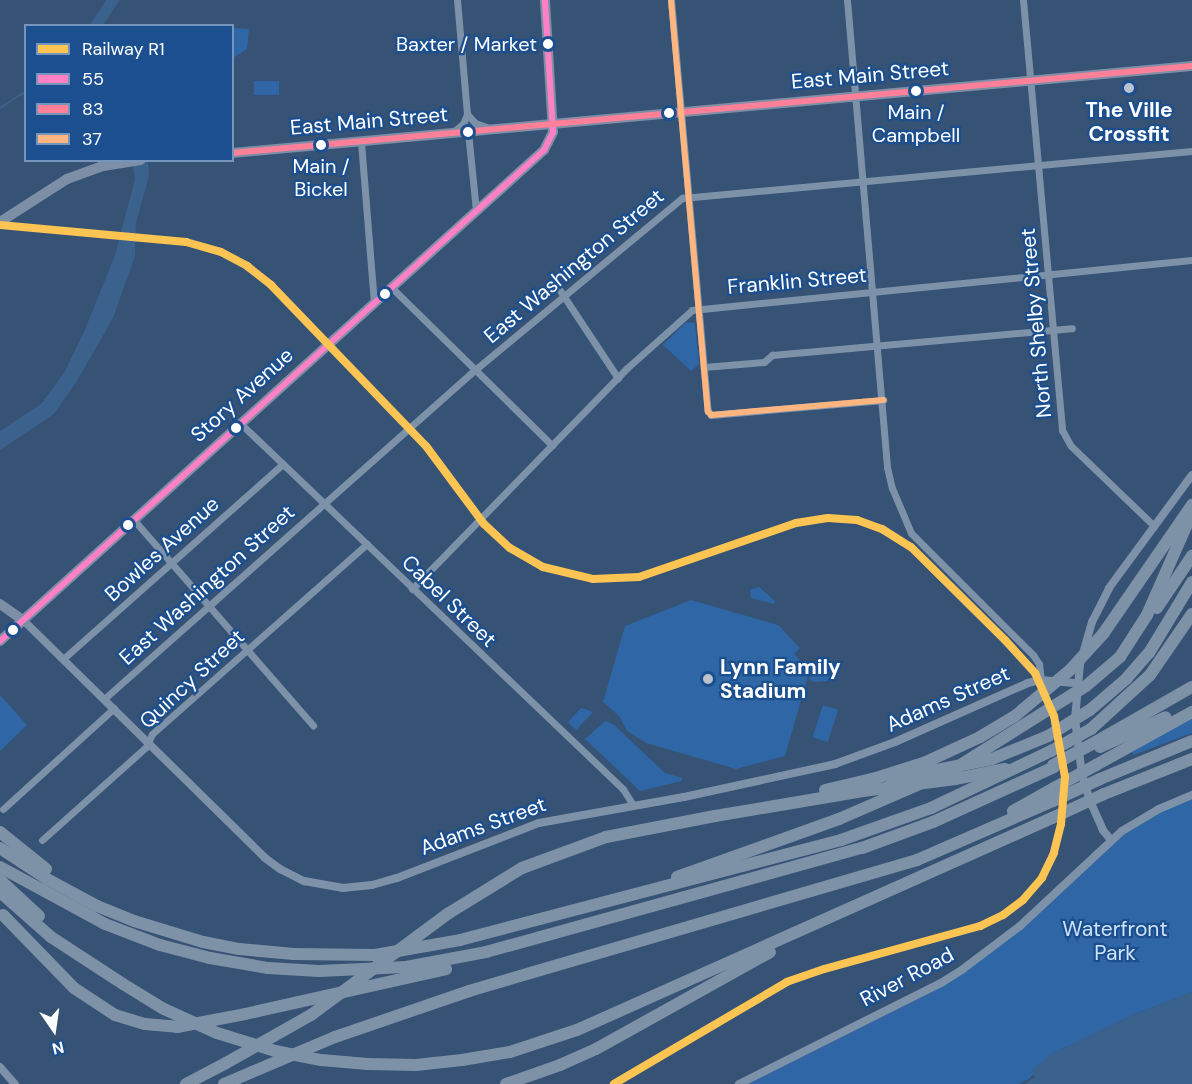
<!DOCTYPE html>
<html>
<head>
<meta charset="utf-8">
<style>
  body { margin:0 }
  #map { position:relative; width:1192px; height:1084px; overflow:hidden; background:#365274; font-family:"DM Sans",sans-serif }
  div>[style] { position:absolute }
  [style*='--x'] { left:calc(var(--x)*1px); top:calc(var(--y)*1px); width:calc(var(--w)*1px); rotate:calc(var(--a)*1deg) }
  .green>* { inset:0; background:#2f66a5; transform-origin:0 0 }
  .water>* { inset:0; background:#3b618d }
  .stream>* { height:2px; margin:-1px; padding:0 1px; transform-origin:1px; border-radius:1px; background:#3b618d }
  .minor>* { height:7px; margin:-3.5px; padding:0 3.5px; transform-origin:3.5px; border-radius:3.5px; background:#7d92a8 }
  .tertiary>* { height:8px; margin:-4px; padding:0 4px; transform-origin:4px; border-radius:4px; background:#7d92a8 }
  .primary>* { height:10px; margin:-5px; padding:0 5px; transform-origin:5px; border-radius:5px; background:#7d8ea7 }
  .motorway>* { height:12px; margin:-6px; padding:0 6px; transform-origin:6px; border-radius:6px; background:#7e92a7 }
  .motorway-bridge>* { height:12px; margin:-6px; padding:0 6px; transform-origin:6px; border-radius:6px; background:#7e92a7 }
  .bus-1>* { height:6px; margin:-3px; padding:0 3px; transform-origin:3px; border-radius:3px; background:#ff80c5 }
  .bus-2>* { height:6px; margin:-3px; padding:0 3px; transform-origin:3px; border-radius:3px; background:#ff8098 }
  .bus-3>* { height:6px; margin:-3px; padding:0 3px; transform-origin:3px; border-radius:3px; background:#ffb580 }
  .rail-1>* { height:8px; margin:-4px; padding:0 4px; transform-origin:4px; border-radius:4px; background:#fcc553 }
  .dots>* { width:16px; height:16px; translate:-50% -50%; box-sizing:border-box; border:3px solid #1b4f8f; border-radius:50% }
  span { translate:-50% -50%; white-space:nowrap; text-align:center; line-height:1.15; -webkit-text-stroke:4.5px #1b4f8f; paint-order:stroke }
  .bus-label { font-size:20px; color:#fff }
  .right { translate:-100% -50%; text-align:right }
  .street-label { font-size:21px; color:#fff }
  .poi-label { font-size:21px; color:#fff; font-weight:700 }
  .left { translate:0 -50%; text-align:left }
  .park-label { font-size:21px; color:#cfe3fa }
  .legend { position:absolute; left:24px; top:24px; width:210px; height:138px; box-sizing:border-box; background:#1b4f8f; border:2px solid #7695bc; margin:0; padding:8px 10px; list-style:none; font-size:18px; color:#fff }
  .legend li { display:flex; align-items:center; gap:12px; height:30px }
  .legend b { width:30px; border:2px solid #7695bc }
  .north { position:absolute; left:24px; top:1000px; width:60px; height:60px; -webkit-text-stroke:4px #1b4f8f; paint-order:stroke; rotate:167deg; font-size:16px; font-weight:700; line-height:24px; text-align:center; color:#fff }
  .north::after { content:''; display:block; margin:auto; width:21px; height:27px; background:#fff; clip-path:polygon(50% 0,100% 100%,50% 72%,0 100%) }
</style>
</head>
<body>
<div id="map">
  <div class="green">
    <i style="clip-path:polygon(233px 28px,249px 29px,247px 49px,233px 58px)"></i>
    <i style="left:279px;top:81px;width:14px;height:25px;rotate:90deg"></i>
    <i style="clip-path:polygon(686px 322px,695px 323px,699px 364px,691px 371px,663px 345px)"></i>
    <i style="clip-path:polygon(759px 587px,775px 601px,774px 604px,751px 598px,750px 590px)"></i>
    <i style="clip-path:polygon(691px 600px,778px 625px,800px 648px,794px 654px,810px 669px,785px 756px,736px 769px,646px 743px,627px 731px,619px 716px,603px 702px,625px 626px)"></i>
    <i style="clip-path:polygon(816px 663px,830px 678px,828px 681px,813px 682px,809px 679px)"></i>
    <i style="clip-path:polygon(0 695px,27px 725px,0 751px)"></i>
    <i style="left:823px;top:705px;width:16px;height:34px;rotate:18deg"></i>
    <i style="clip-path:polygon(581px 708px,593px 712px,576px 730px,568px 722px)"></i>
    <i style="clip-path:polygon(1192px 716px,1192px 733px,1133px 755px,1132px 752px)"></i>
    <i style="clip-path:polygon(605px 721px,613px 724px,665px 773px,682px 778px,682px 781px,640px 791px,585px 739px)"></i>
    <i style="clip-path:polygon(1192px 796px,1192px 992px,1133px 1015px,1050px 1055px,1030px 1078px,1019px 1084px,737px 1084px,940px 983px,981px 957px,1111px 840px)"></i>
  </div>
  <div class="water">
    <i style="clip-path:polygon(106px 0,120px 0,103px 25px,90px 25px)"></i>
    <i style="clip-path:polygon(132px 161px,148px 161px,149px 176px,136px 223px,135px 256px,113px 318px,77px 381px,54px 414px,0 450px,0 431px,41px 404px,64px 373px,84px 332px,115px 255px,135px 179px)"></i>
    <i style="clip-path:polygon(1192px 992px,1192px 1084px,1024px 1084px,1035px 1077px,1031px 1071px,1050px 1055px,1133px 1015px)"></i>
  </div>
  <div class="stream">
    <i style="--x:0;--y:108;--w:31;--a:-33"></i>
  </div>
  <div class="minor">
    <i style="--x:671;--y:0;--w:413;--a:84.9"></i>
    <i style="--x:708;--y:411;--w:5;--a:53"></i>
    <i style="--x:711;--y:415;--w:173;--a:-5"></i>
    <i style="--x:847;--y:0;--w:469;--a:85.1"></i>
    <i style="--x:887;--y:467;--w:22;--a:77"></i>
    <i style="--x:892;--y:488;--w:49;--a:67.1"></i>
    <i style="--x:911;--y:533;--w:173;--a:45"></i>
    <i style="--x:1033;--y:655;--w:11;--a:56"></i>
    <i style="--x:1039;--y:664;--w:16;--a:83"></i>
    <i style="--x:1023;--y:0;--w:432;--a:84.8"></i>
    <i style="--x:1062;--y:430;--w:18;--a:61"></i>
    <i style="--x:1071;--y:446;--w:115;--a:43.9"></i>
    <i style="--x:467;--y:114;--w:12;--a:48"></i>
    <i style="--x:475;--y:123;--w:15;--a:20"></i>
    <i style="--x:453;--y:132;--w:13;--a:-39"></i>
    <i style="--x:463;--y:124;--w:11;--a:-68"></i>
    <i style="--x:467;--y:114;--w:114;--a:-95"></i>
    <i style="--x:468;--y:132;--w:79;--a:84.2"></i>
    <i style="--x:361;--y:142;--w:161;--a:85.4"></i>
    <i style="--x:391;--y:287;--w:226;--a:44.5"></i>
    <i style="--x:559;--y:289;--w:107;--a:56.5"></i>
    <i style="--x:704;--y:367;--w:60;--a:-4.8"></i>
    <i style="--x:764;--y:362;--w:11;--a:-41"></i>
    <i style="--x:772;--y:355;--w:301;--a:-5.1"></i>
    <i style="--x:240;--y:423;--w:530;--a:43.7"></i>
    <i style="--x:623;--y:789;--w:19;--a:58"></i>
    <i style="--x:133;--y:519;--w:274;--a:48.9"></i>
    <i style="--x:412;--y:589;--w:308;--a:-45.8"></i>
    <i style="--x:627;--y:368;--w:87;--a:-41.7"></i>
    <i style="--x:692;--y:310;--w:502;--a:-5.71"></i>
    <i style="--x:63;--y:659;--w:294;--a:-41.6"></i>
    <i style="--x:104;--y:699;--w:489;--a:-41.6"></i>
    <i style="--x:470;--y:374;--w:276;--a:-39.7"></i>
    <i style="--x:682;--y:198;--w:512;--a:-5.27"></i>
    <i style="--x:3;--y:809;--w:150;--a:-42.3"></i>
    <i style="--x:42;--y:840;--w:140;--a:-41.8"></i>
    <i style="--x:146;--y:747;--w:14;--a:-65"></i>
    <i style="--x:152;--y:734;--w:287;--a:-41.5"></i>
  </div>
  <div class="tertiary">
    <i style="--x:23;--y:620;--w:339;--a:44.5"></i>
    <i style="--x:265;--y:858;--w:19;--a:36"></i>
    <i style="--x:280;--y:869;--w:27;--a:27"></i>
    <i style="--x:304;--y:881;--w:40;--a:10"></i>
    <i style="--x:343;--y:888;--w:29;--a:-6"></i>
    <i style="--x:372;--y:885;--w:26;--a:-16"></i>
    <i style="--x:397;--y:878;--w:152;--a:-21.2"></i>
    <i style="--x:539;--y:823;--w:147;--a:-10.2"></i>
    <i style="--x:684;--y:797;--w:155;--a:-12.3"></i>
    <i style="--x:835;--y:764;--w:64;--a:-20.1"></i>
    <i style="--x:895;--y:742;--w:145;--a:-23.9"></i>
    <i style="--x:1028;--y:683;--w:12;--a:-14"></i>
    <i style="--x:1040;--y:680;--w:37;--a:5"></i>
    <i style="--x:1111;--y:840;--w:13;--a:-129"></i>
    <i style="--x:1103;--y:830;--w:32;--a:-114"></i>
    <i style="--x:1090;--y:801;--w:27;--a:-107"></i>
    <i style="--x:1082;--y:775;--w:56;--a:-97.1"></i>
    <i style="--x:1075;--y:719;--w:55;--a:-84.8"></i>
    <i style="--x:1080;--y:664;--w:44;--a:-74.1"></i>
    <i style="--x:1092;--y:622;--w:38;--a:-63"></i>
    <i style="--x:1109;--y:588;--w:140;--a:-53.7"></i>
    <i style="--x:0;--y:1067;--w:23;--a:49"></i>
    <i style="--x:739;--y:1084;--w:226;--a:-26.6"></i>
    <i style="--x:941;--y:983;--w:26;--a:-32"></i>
    <i style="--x:963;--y:969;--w:71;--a:-37"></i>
    <i style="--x:1020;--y:926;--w:139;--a:-43"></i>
    <i style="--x:1122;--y:831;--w:43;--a:-30.7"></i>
    <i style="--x:1159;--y:809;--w:36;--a:-23"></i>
  </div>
  <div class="primary">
    <i style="--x:232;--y:153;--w:964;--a:-5.18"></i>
    <i style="--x:0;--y:222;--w:80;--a:-32.7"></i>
    <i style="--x:67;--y:179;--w:38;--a:-20"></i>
    <i style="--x:103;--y:166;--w:38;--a:-9"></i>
    <i style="--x:0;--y:604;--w:28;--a:35"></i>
    <i style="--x:0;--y:641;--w:733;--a:-42.07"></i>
    <i style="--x:544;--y:150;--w:20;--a:-63"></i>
    <i style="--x:553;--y:132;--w:132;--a:-93.5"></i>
  </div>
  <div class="motorway">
    <i style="--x:1157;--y:608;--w:63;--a:-56.1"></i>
    <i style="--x:1120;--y:657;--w:50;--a:-57.3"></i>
    <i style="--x:1147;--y:615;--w:111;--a:-66.2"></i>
    <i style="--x:1090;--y:710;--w:48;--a:-40.7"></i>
    <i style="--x:1126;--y:679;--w:35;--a:-49"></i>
    <i style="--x:1149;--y:653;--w:83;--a:-58.8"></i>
    <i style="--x:1091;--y:729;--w:80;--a:-42.5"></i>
    <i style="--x:1150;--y:675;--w:74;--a:-55.5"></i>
    <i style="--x:1092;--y:744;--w:115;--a:-29.7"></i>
    <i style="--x:1100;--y:747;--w:72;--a:-24.4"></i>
    <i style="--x:1096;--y:765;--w:110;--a:-28.9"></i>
    <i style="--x:891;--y:779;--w:103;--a:-11.2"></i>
    <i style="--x:992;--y:759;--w:61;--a:-22.3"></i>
    <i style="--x:1100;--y:779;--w:100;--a:-22.4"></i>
    <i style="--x:825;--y:790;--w:52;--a:-13.2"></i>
    <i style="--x:876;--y:778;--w:52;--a:-17.7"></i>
    <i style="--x:926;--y:762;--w:60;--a:-24.8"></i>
    <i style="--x:980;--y:737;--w:41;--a:-31"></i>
    <i style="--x:1104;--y:794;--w:95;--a:-21.7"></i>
    <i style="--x:1013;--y:811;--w:47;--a:-29.3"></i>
    <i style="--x:0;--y:832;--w:59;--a:38.8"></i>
    <i style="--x:0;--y:848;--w:56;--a:33.4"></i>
    <i style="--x:47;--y:879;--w:57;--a:28.4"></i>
    <i style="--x:97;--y:906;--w:40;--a:22"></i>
    <i style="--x:134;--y:921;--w:72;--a:16.9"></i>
    <i style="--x:203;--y:942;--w:37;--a:11"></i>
    <i style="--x:239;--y:949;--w:55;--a:5.2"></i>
    <i style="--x:294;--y:954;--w:81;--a:0.7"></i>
    <i style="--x:375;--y:955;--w:86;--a:-10"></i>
    <i style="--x:460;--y:940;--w:394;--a:-14.7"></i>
    <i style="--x:841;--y:840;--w:96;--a:-19.6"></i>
    <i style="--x:931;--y:808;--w:133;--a:-25.4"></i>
    <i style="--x:0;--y:867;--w:119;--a:28.5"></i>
    <i style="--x:105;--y:924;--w:59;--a:20.9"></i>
    <i style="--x:160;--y:945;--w:52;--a:14.6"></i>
    <i style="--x:210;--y:958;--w:59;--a:9.8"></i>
    <i style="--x:268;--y:968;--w:51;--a:3.4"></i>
    <i style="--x:319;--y:971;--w:87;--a:-2.6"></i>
    <i style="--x:406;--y:967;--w:81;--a:-10.6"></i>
    <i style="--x:486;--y:952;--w:390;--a:-15.5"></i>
    <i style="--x:862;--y:848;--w:76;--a:-20.1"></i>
    <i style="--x:933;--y:822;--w:133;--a:-24.4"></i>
    <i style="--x:677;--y:877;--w:172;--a:-19.7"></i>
    <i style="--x:0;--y:880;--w:53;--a:42.7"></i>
    <i style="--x:0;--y:892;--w:68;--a:41.4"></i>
    <i style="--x:51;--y:937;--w:86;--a:33.1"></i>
    <i style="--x:123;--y:984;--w:48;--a:31.4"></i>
    <i style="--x:164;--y:1009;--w:58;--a:24.4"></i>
    <i style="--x:217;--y:1033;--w:61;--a:17.2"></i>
    <i style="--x:275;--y:1051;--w:47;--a:11.1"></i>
    <i style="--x:321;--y:1060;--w:47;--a:4.9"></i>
    <i style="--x:368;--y:1064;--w:48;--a:1.2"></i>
    <i style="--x:416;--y:1065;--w:46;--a:-6.2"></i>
    <i style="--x:462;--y:1060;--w:49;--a:-9.5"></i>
    <i style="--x:510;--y:1052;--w:71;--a:-18.2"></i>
    <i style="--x:577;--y:1030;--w:520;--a:-24.05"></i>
    <i style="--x:449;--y:913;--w:86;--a:-31.7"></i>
    <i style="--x:522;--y:868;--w:90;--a:-20.3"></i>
    <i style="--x:606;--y:837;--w:111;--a:-10.9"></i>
    <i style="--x:715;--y:816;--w:150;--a:-9.6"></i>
    <i style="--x:863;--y:791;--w:93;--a:-7.4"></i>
    <i style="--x:955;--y:779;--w:51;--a:-11.3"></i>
    <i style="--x:245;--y:1014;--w:206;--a:-12.6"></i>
    <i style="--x:335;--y:1037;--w:142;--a:-18.9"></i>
    <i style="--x:469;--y:991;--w:467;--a:-16.3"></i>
    <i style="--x:917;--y:860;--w:148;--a:-23.5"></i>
    <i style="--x:186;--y:1084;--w:45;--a:-27.7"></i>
    <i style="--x:224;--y:1084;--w:30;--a:-23"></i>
    <i style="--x:506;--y:1084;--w:57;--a:-19.4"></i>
    <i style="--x:560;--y:1065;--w:39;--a:-24"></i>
    <i style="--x:596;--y:1049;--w:199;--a:-29.1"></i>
  </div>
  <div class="motorway-bridge">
    <i style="--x:1015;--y:716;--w:72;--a:-39.9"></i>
    <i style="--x:1070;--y:670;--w:49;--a:-47.5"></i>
    <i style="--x:1103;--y:634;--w:157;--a:-55.4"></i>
    <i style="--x:1048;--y:736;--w:49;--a:-31.8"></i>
    <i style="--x:1051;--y:751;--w:46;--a:-28.8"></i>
    <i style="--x:1053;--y:765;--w:44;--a:-28.3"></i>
    <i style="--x:1054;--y:788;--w:48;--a:-28.7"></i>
    <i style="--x:1053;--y:801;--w:52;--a:-25.1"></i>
    <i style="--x:1052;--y:818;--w:57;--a:-24.8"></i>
    <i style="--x:839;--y:819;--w:125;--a:-23.5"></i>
    <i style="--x:954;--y:769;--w:156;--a:-32.2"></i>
    <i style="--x:1086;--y:686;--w:45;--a:-40.5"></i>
    <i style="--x:3;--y:915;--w:102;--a:45.8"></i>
    <i style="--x:74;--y:988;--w:49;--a:33.4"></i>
    <i style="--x:115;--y:1015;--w:31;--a:17"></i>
    <i style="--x:145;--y:1024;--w:32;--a:5"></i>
    <i style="--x:177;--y:1027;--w:69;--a:-10.8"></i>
    <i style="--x:226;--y:1063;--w:98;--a:-29.5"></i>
    <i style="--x:311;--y:1015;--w:172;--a:-36.5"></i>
    <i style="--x:252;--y:1072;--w:90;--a:-22.9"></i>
  </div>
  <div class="bus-1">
    <i style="--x:0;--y:641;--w:733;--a:-42.07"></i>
    <i style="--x:544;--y:150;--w:20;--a:-63"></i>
    <i style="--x:553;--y:132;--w:132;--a:-93.5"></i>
  </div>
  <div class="bus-2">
    <i style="--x:232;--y:153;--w:964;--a:-5.18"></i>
  </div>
  <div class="bus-3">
    <i style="--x:671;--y:0;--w:413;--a:84.9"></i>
    <i style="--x:708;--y:411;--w:5;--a:53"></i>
    <i style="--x:711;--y:415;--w:173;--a:-5"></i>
  </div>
  <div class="rail-1">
    <i style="--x:0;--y:225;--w:187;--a:5.2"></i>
    <i style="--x:186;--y:242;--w:36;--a:16"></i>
    <i style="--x:221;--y:252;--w:30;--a:28"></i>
    <i style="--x:247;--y:266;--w:31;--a:38"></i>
    <i style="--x:271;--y:285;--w:223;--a:46.1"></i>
    <i style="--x:426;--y:446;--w:97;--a:53.4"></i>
    <i style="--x:484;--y:524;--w:35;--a:43"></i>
    <i style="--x:510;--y:548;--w:38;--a:30"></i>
    <i style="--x:543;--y:567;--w:51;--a:13.5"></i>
    <i style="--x:593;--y:579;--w:46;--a:-2.5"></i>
    <i style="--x:639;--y:577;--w:166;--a:-19"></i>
    <i style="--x:796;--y:523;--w:32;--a:-9"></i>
    <i style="--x:828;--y:518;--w:29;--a:4"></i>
    <i style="--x:857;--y:520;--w:27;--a:20"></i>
    <i style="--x:882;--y:529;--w:34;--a:32"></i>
    <i style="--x:911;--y:547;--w:132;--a:44.7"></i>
    <i style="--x:1005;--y:640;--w:45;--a:47.7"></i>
    <i style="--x:1035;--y:673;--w:47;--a:66.2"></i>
    <i style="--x:1054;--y:716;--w:62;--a:79.8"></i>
    <i style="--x:1065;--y:777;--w:47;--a:94.9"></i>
    <i style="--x:1061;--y:824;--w:30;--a:104"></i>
    <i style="--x:1054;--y:853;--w:28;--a:116"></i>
    <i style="--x:1042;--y:878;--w:29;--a:131"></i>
    <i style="--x:1023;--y:900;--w:25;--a:143"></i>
    <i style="--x:1003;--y:915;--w:25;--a:154"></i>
    <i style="--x:980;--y:926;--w:162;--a:164.6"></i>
    <i style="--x:824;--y:969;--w:39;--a:161"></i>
    <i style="--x:787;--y:982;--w:201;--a:149.5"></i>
  </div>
  <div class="dots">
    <i style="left:548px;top:44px;background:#fff"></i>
    <i style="left:1129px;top:88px;background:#b9c2ce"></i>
    <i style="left:916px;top:91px;background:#fff"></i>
    <i style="left:669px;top:113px;background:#fff"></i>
    <i style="left:468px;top:132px;background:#fff"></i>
    <i style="left:321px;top:145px;background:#fff"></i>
    <i style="left:385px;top:294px;background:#fff"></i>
    <i style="left:236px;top:428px;background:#fff"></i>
    <i style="left:128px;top:525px;background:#fff"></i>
    <i style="left:13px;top:630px;background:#fff"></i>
    <i style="left:708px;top:679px;background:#b9c2ce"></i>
  </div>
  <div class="bus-label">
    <span class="right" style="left:537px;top:44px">Baxter / Market</span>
    <span style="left:916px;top:124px">Main /<br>Campbell</span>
    <span style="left:321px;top:178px">Main /<br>Bickel</span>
  </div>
  <div class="street-label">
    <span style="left:870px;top:75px;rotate:-5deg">East Main Street</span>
    <span style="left:369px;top:121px;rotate:-5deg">East Main Street</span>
    <span style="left:574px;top:266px;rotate:-40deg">East Washington Street</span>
    <span style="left:797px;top:281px;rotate:-5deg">Franklin Street</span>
    <span style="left:1036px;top:323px;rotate:-95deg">North Shelby Street</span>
    <span style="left:242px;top:395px;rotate:-42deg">Story Avenue</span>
    <span style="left:162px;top:549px;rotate:-42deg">Bowles Avenue</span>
    <span style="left:207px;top:585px;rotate:-42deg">East Washington Street</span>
    <span style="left:449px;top:601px;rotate:44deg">Cabel Street</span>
    <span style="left:192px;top:679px;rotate:-43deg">Quincy Street</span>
    <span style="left:948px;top:699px;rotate:-24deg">Adams Street</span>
    <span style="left:483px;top:826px;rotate:-20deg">Adams Street</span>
    <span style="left:907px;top:977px;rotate:-28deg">River Road</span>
  </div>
  <div class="poi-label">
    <span style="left:1129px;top:122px">The Ville<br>Crossfit</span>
    <span class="left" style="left:720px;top:679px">Lynn Family<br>Stadium</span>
  </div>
  <div class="park-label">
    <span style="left:1115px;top:941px">Waterfront<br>Park</span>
  </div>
  <ul class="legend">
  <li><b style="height:8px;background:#fcc553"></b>Railway R1</li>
  <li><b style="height:8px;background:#ff80c5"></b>55</li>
  <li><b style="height:8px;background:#ff8098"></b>83</li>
  <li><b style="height:8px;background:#ffb580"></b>37</li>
  </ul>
  <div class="north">N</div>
</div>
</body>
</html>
